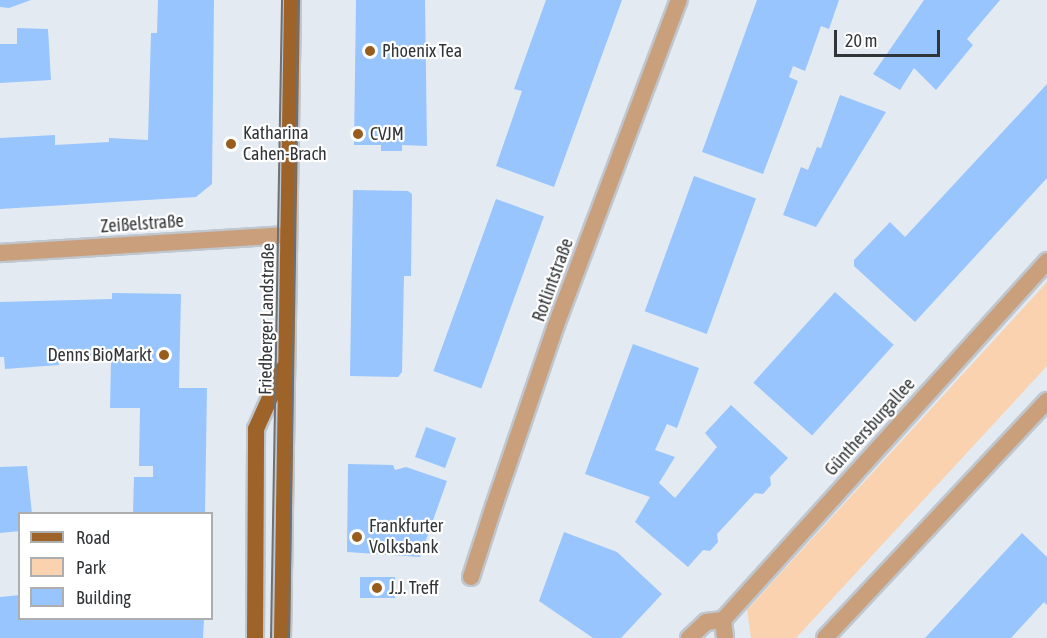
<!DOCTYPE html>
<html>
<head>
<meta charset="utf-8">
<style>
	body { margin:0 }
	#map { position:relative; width:1047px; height:638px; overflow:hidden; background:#e4eaf2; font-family:"Asap Condensed",sans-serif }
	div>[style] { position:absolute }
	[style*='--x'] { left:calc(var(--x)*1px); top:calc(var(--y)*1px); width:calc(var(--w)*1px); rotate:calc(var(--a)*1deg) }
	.green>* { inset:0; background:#fad2b0 }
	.building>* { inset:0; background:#98c5fe; transform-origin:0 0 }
	.roads { filter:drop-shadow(2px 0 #c0c6cd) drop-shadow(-2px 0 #c0c6cd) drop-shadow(0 2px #c0c6cd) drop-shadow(0 -2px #c0c6cd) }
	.pedestrian>* { height:16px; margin:-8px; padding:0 8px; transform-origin:8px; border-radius:8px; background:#c99f7c }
	.minor>* { height:16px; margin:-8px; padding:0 8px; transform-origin:8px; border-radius:8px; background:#c99f7c }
	.primary>* { height:16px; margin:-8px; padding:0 8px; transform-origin:8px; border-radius:8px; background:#9d6329 }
	.tram>* { height:1.5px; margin:-0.75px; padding:0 0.75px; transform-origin:0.75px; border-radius:0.75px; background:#6d7175 }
	.dots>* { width:16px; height:16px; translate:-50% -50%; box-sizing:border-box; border:3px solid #fff; border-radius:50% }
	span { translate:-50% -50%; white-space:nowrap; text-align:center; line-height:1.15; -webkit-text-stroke:4.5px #fff; paint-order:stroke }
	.poi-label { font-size:18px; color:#323537 }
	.left { translate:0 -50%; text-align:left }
	.right { translate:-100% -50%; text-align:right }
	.street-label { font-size:18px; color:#323537 }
	.legend { position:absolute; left:18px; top:512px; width:195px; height:108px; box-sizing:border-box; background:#fff; border:2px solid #adaeaf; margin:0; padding:8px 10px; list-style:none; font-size:18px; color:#323537 }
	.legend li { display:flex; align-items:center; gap:12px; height:30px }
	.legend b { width:30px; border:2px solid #adaeaf }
	.scale { position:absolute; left:834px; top:30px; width:106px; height:27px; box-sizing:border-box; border:3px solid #323537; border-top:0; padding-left:8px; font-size:18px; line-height:21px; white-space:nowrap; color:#323537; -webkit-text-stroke:4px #fff; paint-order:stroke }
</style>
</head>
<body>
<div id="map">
	<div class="green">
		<div style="clip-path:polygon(1047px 282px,1047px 366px,796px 638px,751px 638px,747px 610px)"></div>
	</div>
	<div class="building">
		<div style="clip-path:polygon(0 0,31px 0,9px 8px,0 7px)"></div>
		<div style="clip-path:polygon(158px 0,214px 0,212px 184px,196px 197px,0 209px,0 138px,55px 135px,55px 145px,109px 142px,109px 138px,148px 140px,151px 33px,157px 33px)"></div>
		<div style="clip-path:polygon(356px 0,425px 0,427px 146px,402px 145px,402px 151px,381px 151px,381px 145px,354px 145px)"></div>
		<div style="clip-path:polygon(546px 0,622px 0,554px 187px,496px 166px,522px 91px,514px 89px)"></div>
		<div style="clip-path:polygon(757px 0,839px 0,829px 29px,821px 26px,805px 71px,793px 66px,789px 77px,798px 81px,763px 174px,702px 152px)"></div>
		<div style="clip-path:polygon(924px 0,1000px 0,967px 39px,973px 45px,936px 90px,914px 68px,900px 90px,873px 74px)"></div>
		<div style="clip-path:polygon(17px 28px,48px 29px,51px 80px,0 83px,0 44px,17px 44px)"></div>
		<div style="clip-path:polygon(1047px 84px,1047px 178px,915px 322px,854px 266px,854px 260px,890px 222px,905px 237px)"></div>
		<div style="clip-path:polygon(840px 95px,886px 112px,816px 227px,783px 215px,801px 167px,808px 170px,817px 147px,821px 148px)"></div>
		<div style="left:694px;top:176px;width:66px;height:144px;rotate:20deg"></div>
		<div style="clip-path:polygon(353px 190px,408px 191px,412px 194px,411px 276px,404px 276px,402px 372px,398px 377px,350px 376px)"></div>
		<div style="left:496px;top:199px;width:51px;height:183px;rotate:20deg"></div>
		<div style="left:835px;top:292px;width:79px;height:122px;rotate:42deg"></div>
		<div style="clip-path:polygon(112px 293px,181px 294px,179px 388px,207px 388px,205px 514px,133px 514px,134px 477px,153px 477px,153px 466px,139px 466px,140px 408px,110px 408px,111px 361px,58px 360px,59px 365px,5px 369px,4px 357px,0 357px,0 302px,112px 299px)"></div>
		<div style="clip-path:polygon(633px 344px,699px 368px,677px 428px,667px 424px,655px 450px,675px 457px,659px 483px,675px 498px,717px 447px,705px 433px,731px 405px,788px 458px,770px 477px,771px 485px,763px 494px,755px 493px,717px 534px,718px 542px,710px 551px,703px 550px,688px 567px,635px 522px,650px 497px,585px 474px)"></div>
		<div style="left:426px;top:427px;width:32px;height:32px;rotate:20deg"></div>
		<div style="clip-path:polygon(348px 464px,393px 465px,395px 470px,406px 467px,447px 481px,420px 557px,347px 552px)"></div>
		<div style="clip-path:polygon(27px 466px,32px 514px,20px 514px,20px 531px,0 533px,0 467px)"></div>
		<div style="clip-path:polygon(564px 532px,617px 552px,662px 594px,621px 638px,593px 638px,539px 601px)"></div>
		<div style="clip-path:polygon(1022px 533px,1047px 557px,1047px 605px,1044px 602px,1011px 638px,925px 638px)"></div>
		<div style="left:360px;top:577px;width:35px;height:21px"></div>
		<div style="clip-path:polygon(20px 595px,20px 618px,204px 618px,203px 638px,0 638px,0 597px)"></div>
	</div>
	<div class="roads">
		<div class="pedestrian">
			<div style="--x:471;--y:577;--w:75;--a:-72.1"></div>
			<div style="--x:689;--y:638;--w:23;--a:-43"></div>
			<div style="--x:706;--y:622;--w:17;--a:-7"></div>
		</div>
		<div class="minor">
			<div style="--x:0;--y:253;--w:288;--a:-3.6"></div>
			<div style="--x:494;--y:506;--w:191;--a:-71.1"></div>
			<div style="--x:556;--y:325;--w:347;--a:-69.3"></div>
			<div style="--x:725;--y:638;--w:18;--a:-96"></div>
			<div style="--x:723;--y:620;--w:484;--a:-47.9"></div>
			<div style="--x:825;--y:638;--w:325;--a:-46.9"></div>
		</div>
		<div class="primary">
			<div style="--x:255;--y:638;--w:209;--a:-89.7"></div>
			<div style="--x:256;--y:429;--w:66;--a:-65.8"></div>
			<div style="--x:282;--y:638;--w:638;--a:-89.1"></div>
		</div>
	</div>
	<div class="tram">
		<div style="--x:271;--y:638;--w:638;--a:-89.01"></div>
		<div style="--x:289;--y:638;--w:638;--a:-89.19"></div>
	</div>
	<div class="dots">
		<div style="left:370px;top:51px;background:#985c1d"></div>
		<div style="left:358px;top:134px;background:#985c1d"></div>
		<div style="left:231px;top:144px;background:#985c1d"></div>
		<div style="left:164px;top:355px;background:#985c1d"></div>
		<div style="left:357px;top:537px;background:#985c1d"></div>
		<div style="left:377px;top:588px;background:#985c1d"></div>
	</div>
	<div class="poi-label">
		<span class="left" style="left:382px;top:51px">Phoenix Tea</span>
		<span class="left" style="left:243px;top:144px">Katharina<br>Cahen-Brach</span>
		<span class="left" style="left:370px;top:134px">CVJM</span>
		<span class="right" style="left:152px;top:355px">Denns BioMarkt</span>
		<span class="left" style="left:369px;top:537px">Frankfurter<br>Volksbank</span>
		<span class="left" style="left:389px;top:588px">J.J. Treff</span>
	</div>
	<div class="street-label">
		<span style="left:142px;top:224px;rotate:-4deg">Zeißelstraße</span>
		<span style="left:553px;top:280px;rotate:-70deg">Rotlintstraße</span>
		<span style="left:267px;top:319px;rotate:-89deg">Friedberger Landstraße</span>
		<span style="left:870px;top:427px;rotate:-48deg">Günthersburgallee</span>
	</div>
	<ul class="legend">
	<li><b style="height:8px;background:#9d6329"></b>Road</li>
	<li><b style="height:16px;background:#fad2b0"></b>Park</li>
	<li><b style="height:16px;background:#98c5fe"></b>Building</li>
	</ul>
	<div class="scale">20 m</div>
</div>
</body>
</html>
